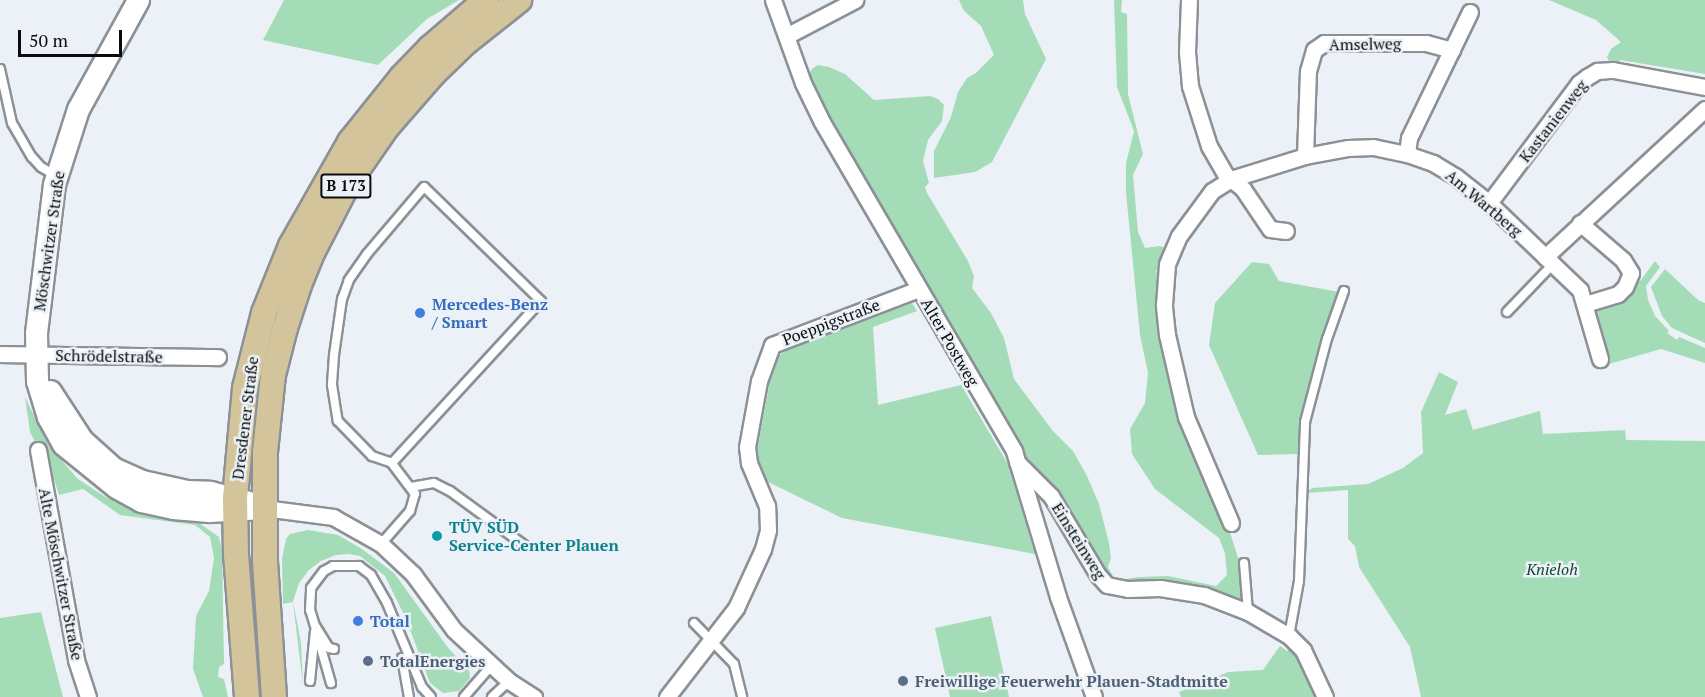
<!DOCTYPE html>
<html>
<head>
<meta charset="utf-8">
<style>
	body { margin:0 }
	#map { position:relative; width:1705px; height:697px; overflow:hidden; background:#ebf1f6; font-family:"PT Serif",serif }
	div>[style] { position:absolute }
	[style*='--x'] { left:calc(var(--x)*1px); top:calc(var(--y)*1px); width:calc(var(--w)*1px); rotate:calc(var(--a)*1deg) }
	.green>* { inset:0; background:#a4dcb8 }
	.roads { filter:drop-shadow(2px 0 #8c9196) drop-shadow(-2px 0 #8c9196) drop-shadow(0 2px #8c9196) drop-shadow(0 -2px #8c9196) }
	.lane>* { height:8px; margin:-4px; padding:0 4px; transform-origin:4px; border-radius:4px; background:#fff }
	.street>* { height:15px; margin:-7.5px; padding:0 7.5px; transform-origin:7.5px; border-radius:7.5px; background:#fff }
	.secondary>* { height:21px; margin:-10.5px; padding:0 10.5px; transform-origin:10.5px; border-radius:10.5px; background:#fff }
	.primary>* { height:24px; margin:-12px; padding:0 12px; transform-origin:12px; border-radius:12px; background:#d4c49b }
	.dots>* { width:16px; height:16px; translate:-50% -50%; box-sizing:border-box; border:3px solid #ebf1f6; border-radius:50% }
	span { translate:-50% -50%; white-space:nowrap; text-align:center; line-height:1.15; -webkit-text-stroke:5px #ebf1f6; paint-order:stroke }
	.shield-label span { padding:2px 4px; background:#ebf1f6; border:2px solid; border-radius:4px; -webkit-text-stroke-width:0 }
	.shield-label { font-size:15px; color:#0a0c0d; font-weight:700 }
	.street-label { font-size:16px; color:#0a0c0d }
	.shop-label { font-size:16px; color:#366cbe; font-weight:700 }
	.left { translate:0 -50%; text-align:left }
	.culture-label { font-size:16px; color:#0d838f; font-weight:700 }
	.park-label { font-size:16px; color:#11482c; font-style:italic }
	.service-label { font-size:16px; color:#4e5e75; font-weight:700 }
	.scale { position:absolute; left:18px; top:30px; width:104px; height:27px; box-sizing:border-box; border:3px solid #0a0c0d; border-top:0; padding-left:8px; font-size:18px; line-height:21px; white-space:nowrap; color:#0a0c0d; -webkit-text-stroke:4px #ebf1f6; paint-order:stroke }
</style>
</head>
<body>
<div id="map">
	<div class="green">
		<div style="clip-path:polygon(284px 0,459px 0,427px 19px,378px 65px,263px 40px)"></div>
		<div style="clip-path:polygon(959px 0,1023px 0,1025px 14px,1046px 59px,992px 162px,975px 172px,934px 178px,934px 151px,951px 117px,958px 92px,967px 78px,976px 73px,994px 55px,981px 26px,964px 11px)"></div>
		<div style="clip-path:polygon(1114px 0,1122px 0,1121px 12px,1127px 14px,1128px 94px,1143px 154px,1133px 175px,1138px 232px,1145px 248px,1160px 246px,1167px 249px,1166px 253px,1162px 252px,1156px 272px,1162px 274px,1161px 314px,1240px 564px,1245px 605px,1112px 581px,1103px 575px,1020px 457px,806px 80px,812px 69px,818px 65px,829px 67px,845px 74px,874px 100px,930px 96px,938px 99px,944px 105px,942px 121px,928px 140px,923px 161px,929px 183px,925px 187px,927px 193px,968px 261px,974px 276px,972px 288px,991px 313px,1004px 338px,1014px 379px,1053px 431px,1073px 451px,1087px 476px,1099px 504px,1109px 543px,1111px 558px,1108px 567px,1113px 577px,1120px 580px,1139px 577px,1168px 576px,1216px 586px,1227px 575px,1225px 553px,1219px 538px,1155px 489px,1132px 454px,1130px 429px,1145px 403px,1148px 373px,1140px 335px,1126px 192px,1126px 163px,1134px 131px,1117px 87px)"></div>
		<div style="clip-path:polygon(1549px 0,1705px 0,1705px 74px,1620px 60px,1619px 64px,1610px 63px,1607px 57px,1611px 49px,1621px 42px,1596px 20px)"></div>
		<div style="clip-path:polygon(1655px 261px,1660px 267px,1646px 286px,1648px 300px,1655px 316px,1669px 331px,1667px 333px,1677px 340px,1679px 337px,1705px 348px,1705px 363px,1661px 349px,1609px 364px,1593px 310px,1614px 302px,1641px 280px)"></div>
		<div style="clip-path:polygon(1252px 262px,1269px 264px,1279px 281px,1339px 292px,1302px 421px,1298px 454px,1258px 455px,1209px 345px,1215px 303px)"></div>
		<div style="clip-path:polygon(1665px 269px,1698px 300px,1705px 303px,1705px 343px,1672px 328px,1662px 316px,1651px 287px)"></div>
		<div style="clip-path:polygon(912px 303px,917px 311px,873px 327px,878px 405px,961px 385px,1008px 464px,1035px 554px,842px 518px,768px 482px,759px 468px,757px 451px,773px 365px,779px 356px,786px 350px)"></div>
		<div style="clip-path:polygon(1439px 372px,1458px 382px,1445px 415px,1466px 409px,1473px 430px,1540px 411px,1543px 434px,1625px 430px,1626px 440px,1705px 441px,1705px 697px,1421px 697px,1410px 647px,1359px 567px,1355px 546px,1348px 539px,1348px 490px,1306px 493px,1312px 488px,1368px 484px,1403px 468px,1423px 453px,1421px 412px)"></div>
		<div style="clip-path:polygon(25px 397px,49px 446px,78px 479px,107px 498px,169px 518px,199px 523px,219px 537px,222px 551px,224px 664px,219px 667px,218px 677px,224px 679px,228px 697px,203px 697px,193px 669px,196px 616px,209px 591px,214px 558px,210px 537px,195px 525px,120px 515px,83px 489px,59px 495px,54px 479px,30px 432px)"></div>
		<div style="clip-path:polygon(308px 530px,338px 535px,362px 549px,394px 573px,449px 649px,469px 670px,470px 678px,459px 691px,443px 693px,430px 683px,406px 619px,385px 576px,360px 556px,348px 554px,336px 555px,321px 561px,309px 570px,299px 583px,293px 601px,301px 643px,303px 686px,293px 602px,283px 604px,282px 559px,286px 539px,290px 534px)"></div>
		<div style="clip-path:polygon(41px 612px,63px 697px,0 697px,0 618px)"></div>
		<div style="clip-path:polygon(991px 616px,1009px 697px,950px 697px,935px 628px)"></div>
		<div style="clip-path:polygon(1280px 646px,1287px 651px,1290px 649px,1302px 663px,1318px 697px,1181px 697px,1179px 692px,1228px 672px,1263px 670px)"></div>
	</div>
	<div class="roads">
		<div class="lane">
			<div style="--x:0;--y:69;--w:55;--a:77.5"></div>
			<div style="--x:12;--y:123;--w:39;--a:60"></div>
			<div style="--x:32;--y:157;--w:13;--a:48"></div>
			<div style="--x:41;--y:167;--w:16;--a:30"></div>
			<div style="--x:1507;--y:312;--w:66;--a:-46.2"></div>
			<div style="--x:411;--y:487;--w:23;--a:-10"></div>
			<div style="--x:434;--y:483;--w:18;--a:27"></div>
			<div style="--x:450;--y:491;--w:92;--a:36.1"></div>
			<div style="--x:381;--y:544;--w:44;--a:-48.7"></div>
			<div style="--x:410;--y:511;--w:18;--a:-74"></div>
			<div style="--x:415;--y:494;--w:39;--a:-127"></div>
			<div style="--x:392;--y:463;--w:220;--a:-47.4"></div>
			<div style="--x:541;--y:301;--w:163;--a:-135.7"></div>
			<div style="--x:424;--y:187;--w:88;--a:130.4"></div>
			<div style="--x:367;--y:254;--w:32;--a:125"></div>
			<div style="--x:349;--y:280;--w:20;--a:110"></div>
			<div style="--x:342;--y:299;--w:57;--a:98.1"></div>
			<div style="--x:334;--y:355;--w:30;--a:94"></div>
			<div style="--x:332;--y:385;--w:36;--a:81"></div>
			<div style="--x:338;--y:421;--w:49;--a:45.8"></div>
			<div style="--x:372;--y:456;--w:21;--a:19"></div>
			<div style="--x:1244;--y:563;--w:49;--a:85.3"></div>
			<div style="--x:694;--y:623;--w:57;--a:45.7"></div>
			<div style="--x:734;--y:664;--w:34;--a:76"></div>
			<div style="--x:317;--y:634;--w:51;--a:74.1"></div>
			<div style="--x:1289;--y:636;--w:56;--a:-79.7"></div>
			<div style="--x:1299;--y:581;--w:159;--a:-87.8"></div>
			<div style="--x:1305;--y:422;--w:86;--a:-75.2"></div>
			<div style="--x:1327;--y:339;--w:51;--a:-70.5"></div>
			<div style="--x:334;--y:649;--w:5;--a:-169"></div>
			<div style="--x:329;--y:648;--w:26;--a:-122"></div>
			<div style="--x:315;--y:626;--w:17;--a:-107"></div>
			<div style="--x:310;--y:610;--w:22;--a:-87"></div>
			<div style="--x:311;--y:588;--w:21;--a:-53"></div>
			<div style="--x:324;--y:571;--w:10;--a:-29"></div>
			<div style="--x:333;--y:566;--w:26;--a:0"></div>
			<div style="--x:359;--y:566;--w:15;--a:37"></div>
			<div style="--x:371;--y:575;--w:32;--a:60"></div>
			<div style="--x:387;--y:603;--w:91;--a:67.4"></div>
			<div style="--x:422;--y:687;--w:13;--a:48"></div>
			<div style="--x:402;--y:658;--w:40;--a:80"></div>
			<div style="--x:310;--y:681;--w:50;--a:-84.3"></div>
			<div style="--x:464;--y:697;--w:41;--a:-48.9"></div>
			<div style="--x:492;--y:697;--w:23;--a:-43"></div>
		</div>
		<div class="street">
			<div style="--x:773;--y:0;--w:88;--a:70.1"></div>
			<div style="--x:803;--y:83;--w:43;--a:64"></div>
			<div style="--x:822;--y:122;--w:381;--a:59.7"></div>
			<div style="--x:1014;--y:451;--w:152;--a:73.2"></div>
			<div style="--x:1058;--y:597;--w:106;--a:70.2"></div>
			<div style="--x:1189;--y:0;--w:52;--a:92.2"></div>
			<div style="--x:1187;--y:52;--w:34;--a:85"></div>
			<div style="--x:1190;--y:86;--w:63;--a:72.4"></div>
			<div style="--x:1209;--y:146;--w:34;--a:60"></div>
			<div style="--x:1226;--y:175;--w:22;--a:39"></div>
			<div style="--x:1243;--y:189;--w:48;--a:56"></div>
			<div style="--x:1270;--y:229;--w:16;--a:7"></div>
			<div style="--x:788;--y:35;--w:76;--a:-27.6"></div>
			<div style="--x:1407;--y:154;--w:16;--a:-83"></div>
			<div style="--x:1409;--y:138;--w:140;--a:-64.2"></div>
			<div style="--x:1305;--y:156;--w:85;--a:-88"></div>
			<div style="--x:1308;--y:71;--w:22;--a:-74"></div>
			<div style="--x:1314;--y:50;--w:12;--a:-35"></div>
			<div style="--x:1324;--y:43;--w:102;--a:0"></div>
			<div style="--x:1426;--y:43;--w:27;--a:15"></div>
			<div style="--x:1489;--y:203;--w:150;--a:-53.1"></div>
			<div style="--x:1579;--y:83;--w:10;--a:-37"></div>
			<div style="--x:1587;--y:77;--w:12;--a:-31"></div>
			<div style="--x:1597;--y:71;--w:16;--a:-4"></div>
			<div style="--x:1613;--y:70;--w:94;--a:10.5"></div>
			<div style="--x:1580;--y:223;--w:57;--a:40.7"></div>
			<div style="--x:1623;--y:260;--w:15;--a:58"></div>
			<div style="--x:1631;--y:273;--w:15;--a:113"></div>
			<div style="--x:1625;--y:287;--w:10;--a:135"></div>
			<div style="--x:1618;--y:294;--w:34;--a:163"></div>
			<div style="--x:1545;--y:257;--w:218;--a:-42.8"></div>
			<div style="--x:0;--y:354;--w:218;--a:0.8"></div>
			<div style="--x:38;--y:450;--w:213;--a:79.7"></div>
			<div style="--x:76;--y:660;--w:39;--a:72"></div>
			<div style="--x:1017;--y:462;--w:48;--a:45"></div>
			<div style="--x:1051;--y:496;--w:92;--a:59.3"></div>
			<div style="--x:1098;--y:575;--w:13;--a:48"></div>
			<div style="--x:1107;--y:585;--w:21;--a:11"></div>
			<div style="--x:1128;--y:589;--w:32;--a:-2"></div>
			<div style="--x:1160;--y:588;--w:45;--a:9"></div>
			<div style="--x:1204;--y:595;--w:47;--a:21.1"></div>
			<div style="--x:1248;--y:612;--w:48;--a:30.3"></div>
			<div style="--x:1289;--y:636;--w:20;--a:45"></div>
			<div style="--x:1303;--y:650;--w:52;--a:64.9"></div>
			<div style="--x:264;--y:508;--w:70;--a:7.4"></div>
			<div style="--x:333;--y:517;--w:55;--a:29.4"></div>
			<div style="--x:381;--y:544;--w:44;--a:43.2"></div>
			<div style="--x:413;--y:574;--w:69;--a:53.8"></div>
			<div style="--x:454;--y:630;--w:75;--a:42.8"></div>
			<div style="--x:509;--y:681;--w:30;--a:33"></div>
			<div style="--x:1231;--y:523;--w:115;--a:-113"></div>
			<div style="--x:1186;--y:417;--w:84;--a:-103"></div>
			<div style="--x:1167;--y:335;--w:30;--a:-96"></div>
			<div style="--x:1164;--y:305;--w:41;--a:-85.8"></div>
			<div style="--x:1167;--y:264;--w:30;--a:-67"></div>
			<div style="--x:1179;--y:236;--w:56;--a:-53.7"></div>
			<div style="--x:1212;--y:191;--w:22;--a:-32"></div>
			<div style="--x:1231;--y:179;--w:77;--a:-17.3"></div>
			<div style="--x:1305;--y:156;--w:44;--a:-10.5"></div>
			<div style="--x:1348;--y:148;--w:25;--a:-2"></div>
			<div style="--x:1373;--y:147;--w:35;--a:12"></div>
			<div style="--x:1407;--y:154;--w:28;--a:19"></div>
			<div style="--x:1433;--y:163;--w:27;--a:31"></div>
			<div style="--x:1456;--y:177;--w:42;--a:38.2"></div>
			<div style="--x:1489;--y:203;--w:126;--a:43.7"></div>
			<div style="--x:1580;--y:290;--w:72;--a:73.8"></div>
			<div style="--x:667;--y:697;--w:113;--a:-52.2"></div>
			<div style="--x:736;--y:608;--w:65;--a:-65.4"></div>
			<div style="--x:763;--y:549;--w:20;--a:-75"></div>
			<div style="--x:768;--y:530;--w:24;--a:-92"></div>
			<div style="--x:767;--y:506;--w:47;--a:-112.7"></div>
			<div style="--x:749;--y:463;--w:16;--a:-97"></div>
			<div style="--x:747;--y:447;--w:67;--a:-79.7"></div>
			<div style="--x:759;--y:381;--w:38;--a:-70"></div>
			<div style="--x:772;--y:345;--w:157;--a:-20.9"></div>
		</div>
		<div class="secondary">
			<div style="--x:138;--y:0;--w:124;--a:118.8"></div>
			<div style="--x:78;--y:109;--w:79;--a:107.7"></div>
			<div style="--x:54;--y:184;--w:150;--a:96.9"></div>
			<div style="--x:36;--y:333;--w:48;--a:88.8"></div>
			<div style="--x:37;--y:381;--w:38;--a:73"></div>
			<div style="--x:48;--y:417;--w:31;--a:61"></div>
			<div style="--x:63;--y:444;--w:68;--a:39.1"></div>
			<div style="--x:116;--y:487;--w:29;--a:29"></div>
			<div style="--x:141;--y:501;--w:33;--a:12"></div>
			<div style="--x:173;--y:508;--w:36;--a:5"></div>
			<div style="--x:209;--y:511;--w:55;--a:-3.1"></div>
			<div style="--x:50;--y:391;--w:59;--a:56.9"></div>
			<div style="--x:82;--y:440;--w:42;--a:42.1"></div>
			<div style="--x:113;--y:468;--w:32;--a:24"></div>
			<div style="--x:142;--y:481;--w:46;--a:12.5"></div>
			<div style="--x:187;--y:491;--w:23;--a:2"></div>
			<div style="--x:210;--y:492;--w:40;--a:14.4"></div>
		</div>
		<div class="primary">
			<div style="--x:247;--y:697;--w:142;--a:-94.4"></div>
			<div style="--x:236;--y:555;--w:57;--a:-91"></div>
			<div style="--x:235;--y:498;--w:110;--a:-84.8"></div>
			<div style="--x:245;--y:388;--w:77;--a:-75.8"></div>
			<div style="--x:264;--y:313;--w:72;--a:-68.1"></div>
			<div style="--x:291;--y:246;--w:120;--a:-60.4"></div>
			<div style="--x:350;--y:142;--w:83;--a:-51.3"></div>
			<div style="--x:402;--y:77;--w:40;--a:-46"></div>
			<div style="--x:430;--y:48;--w:74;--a:-40.6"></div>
			<div style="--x:274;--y:697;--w:137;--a:-93.8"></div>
			<div style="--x:265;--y:560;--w:108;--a:-90"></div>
			<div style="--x:265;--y:452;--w:77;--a:-84.1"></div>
			<div style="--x:273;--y:375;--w:49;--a:-75.7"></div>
			<div style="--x:285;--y:328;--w:45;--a:-72"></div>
			<div style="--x:299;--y:285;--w:37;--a:-68"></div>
			<div style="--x:313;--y:251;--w:76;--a:-62.8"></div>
			<div style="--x:348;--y:183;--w:67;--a:-55.4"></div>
			<div style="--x:386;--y:128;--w:72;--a:-49"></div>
			<div style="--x:433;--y:74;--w:46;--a:-44.1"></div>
			<div style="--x:466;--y:42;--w:68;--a:-38.4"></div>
		</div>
	</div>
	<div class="dots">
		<div style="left:420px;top:313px;background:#3f7fe0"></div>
		<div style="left:437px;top:536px;background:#0f9aa8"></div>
		<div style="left:358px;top:621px;background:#3f7fe0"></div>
		<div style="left:368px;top:661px;background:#5c6f8a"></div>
		<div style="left:903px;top:681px;background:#5c6f8a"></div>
	</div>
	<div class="shield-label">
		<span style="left:346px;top:186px">B 173</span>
	</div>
	<div class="street-label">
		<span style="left:1365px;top:44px;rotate:-1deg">Amselweg</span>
		<span style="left:1553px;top:121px;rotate:-52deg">Kastanienweg</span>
		<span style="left:1484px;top:203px;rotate:40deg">Am Wartberg</span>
		<span style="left:49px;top:241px;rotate:-82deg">Möschwitzer Straße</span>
		<span style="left:831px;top:322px;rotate:-21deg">Poeppigstraße</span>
		<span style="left:950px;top:342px;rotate:60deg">Alter Postweg</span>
		<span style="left:109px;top:356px;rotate:1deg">Schrödelstraße</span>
		<span style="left:245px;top:418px;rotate:-83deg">Dresdener Straße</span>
		<span style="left:1079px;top:541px;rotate:58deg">Einsteinweg</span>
		<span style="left:61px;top:574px;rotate:79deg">Alte Möschwitzer Straße</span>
	</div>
	<div class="shop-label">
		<span class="left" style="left:432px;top:313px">Mercedes-Benz<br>/ Smart</span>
		<span class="left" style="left:370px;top:621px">Total</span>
	</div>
	<div class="culture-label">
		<span class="left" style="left:449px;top:536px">TÜV SÜD<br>Service-Center Plauen</span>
	</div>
	<div class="park-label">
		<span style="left:1552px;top:569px">Knieloh</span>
	</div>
	<div class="service-label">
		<span class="left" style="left:380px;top:661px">TotalEnergies</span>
		<span class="left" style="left:915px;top:681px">Freiwillige Feuerwehr Plauen-Stadtmitte</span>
	</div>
	<div class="scale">50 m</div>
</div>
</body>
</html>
